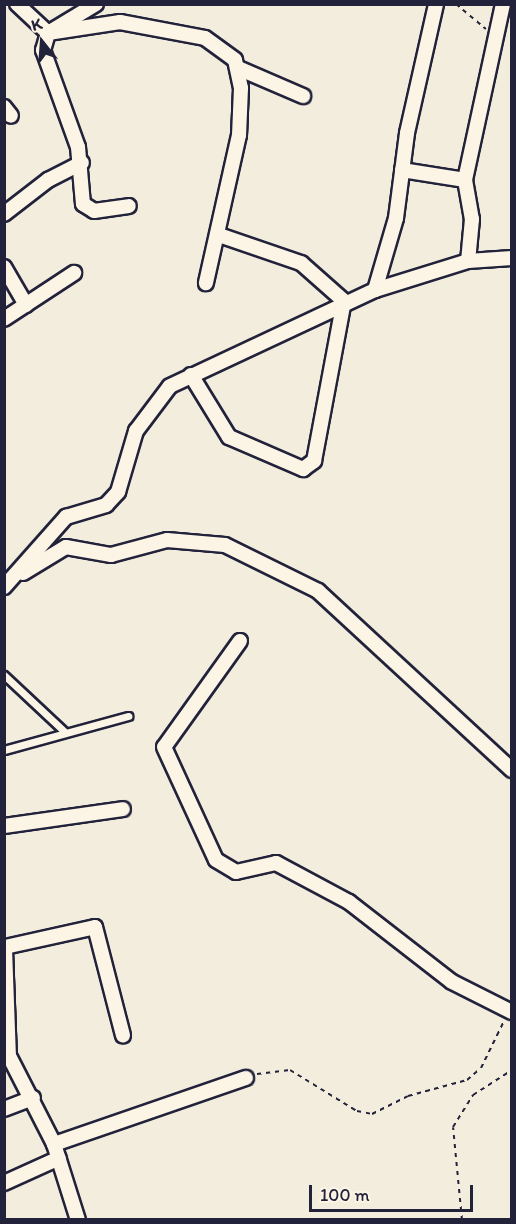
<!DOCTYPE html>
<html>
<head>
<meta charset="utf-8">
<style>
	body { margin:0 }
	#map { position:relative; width:516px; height:1224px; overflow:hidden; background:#f3edde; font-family:Itim,sans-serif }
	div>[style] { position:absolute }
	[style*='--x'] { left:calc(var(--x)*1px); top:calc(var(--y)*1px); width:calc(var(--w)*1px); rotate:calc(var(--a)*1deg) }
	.path>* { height:2px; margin-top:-1px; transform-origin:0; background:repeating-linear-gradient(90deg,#22223b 0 4.5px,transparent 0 9px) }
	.roads { filter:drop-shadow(2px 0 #22223b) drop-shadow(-2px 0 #22223b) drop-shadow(0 2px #22223b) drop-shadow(0 -2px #22223b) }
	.service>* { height:7px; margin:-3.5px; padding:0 3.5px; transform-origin:3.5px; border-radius:3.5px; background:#fcf5e5 }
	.minor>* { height:14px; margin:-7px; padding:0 7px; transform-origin:7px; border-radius:7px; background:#fcf5e5 }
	span { translate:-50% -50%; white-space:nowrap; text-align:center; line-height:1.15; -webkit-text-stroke:5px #fcf5e5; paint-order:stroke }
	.frame { position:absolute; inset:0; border:6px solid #22223b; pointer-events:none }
	.north { position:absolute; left:12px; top:12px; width:60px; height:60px; -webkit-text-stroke:4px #fcf5e5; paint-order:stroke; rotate:343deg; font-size:16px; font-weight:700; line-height:24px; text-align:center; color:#22223b }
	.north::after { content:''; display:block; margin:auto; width:21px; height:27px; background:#22223b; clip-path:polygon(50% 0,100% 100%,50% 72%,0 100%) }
	.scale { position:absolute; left:309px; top:1185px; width:164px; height:27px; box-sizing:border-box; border:3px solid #22223b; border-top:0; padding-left:8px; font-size:18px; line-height:21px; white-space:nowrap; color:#22223b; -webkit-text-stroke:4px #fcf5e5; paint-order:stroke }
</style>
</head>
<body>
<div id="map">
	<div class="path">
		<div style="--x:456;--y:4;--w:39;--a:40"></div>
		<div style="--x:257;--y:1074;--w:33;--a:-7"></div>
		<div style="--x:290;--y:1070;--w:79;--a:31.5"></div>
		<div style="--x:357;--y:1111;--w:15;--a:11"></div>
		<div style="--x:372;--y:1114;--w:40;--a:-26.6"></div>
		<div style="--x:408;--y:1096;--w:61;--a:-15.2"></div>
		<div style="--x:467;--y:1080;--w:18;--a:-41"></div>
		<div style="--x:481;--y:1068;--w:52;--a:-63.9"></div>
		<div style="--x:462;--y:1220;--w:93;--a:-95.5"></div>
		<div style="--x:453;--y:1127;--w:38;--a:-58"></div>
		<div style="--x:473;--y:1095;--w:46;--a:-32.7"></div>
	</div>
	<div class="roads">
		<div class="service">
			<div style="--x:4;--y:675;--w:83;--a:43.1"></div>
			<div style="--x:4;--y:750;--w:129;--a:-15.3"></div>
		</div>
		<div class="minor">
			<div style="--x:17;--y:4;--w:42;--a:43.1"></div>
			<div style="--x:48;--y:33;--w:73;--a:-8.7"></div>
			<div style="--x:120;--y:22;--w:86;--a:10.7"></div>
			<div style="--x:205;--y:38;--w:37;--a:36"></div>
			<div style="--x:235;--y:60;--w:29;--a:78"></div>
			<div style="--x:241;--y:88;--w:47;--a:92.4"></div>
			<div style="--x:239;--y:135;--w:152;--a:102.6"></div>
			<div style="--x:96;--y:4;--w:56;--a:148.9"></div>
			<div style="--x:48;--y:33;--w:18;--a:106"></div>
			<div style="--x:43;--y:50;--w:103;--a:70.2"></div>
			<div style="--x:78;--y:147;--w:57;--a:85"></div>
			<div style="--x:83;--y:204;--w:13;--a:32"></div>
			<div style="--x:94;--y:211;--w:35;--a:-8"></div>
			<div style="--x:503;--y:4;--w:180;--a:102.2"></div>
			<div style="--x:465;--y:180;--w:40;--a:80"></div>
			<div style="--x:472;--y:219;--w:42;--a:95.4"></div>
			<div style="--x:468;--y:261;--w:44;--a:-3.9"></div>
			<div style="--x:238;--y:68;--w:71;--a:23.3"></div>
			<div style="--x:4;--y:107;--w:11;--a:52"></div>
			<div style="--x:402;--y:170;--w:64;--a:9"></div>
			<div style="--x:4;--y:214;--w:56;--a:-37.7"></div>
			<div style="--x:48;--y:180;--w:38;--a:-27"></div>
			<div style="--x:4;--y:267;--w:44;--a:59.9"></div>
			<div style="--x:375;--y:290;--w:97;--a:-17.3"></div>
			<div style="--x:4;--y:319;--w:84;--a:-33.3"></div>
			<div style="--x:191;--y:375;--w:73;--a:58.5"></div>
			<div style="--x:229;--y:437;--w:81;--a:23.4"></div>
			<div style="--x:303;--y:469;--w:14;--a:-36"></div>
			<div style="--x:314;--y:461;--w:163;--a:-79.4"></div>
			<div style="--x:344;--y:301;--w:57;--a:-138.5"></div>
			<div style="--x:301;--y:263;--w:87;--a:-161.1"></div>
			<div style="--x:23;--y:573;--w:50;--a:-31.2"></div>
			<div style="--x:66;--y:547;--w:46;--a:10.1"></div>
			<div style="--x:111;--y:555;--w:58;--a:-15"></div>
			<div style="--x:167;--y:540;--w:58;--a:4.9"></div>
			<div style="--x:225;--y:545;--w:104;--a:26.3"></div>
			<div style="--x:318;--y:591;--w:264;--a:42.7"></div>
			<div style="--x:4;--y:587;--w:94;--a:-48.5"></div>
			<div style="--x:66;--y:517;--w:42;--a:-16.7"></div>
			<div style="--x:106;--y:505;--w:18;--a:-47"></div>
			<div style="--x:118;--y:492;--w:64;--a:-73.6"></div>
			<div style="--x:136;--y:431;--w:56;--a:-52.9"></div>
			<div style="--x:170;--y:386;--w:226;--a:-25.1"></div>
			<div style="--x:375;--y:290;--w:75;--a:-73.7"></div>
			<div style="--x:396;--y:218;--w:86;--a:-82.6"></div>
			<div style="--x:407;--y:133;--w:132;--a:-77.3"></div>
			<div style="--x:240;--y:641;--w:130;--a:125.6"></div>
			<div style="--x:164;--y:747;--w:124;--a:65.3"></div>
			<div style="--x:216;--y:860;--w:23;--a:31"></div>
			<div style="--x:236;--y:872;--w:41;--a:-12.7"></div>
			<div style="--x:276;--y:863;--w:83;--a:28.1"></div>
			<div style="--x:349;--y:902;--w:130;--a:37.8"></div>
			<div style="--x:452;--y:982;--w:67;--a:26.6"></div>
			<div style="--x:4;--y:826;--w:120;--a:-8.1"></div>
			<div style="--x:7;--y:1052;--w:103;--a:62.9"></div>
			<div style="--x:54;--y:1144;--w:80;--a:72.5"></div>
			<div style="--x:9;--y:1058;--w:111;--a:-92.1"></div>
			<div style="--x:5;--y:947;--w:92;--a:-12.5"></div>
			<div style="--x:95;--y:927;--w:112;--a:75.5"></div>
			<div style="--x:4;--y:1109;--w:31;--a:-21"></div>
			<div style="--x:54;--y:1144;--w:203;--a:-19"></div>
			<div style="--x:4;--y:1183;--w:60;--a:-24.4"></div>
		</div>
	</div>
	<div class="frame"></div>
	<div class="north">K</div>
	<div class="scale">100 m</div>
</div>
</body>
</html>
